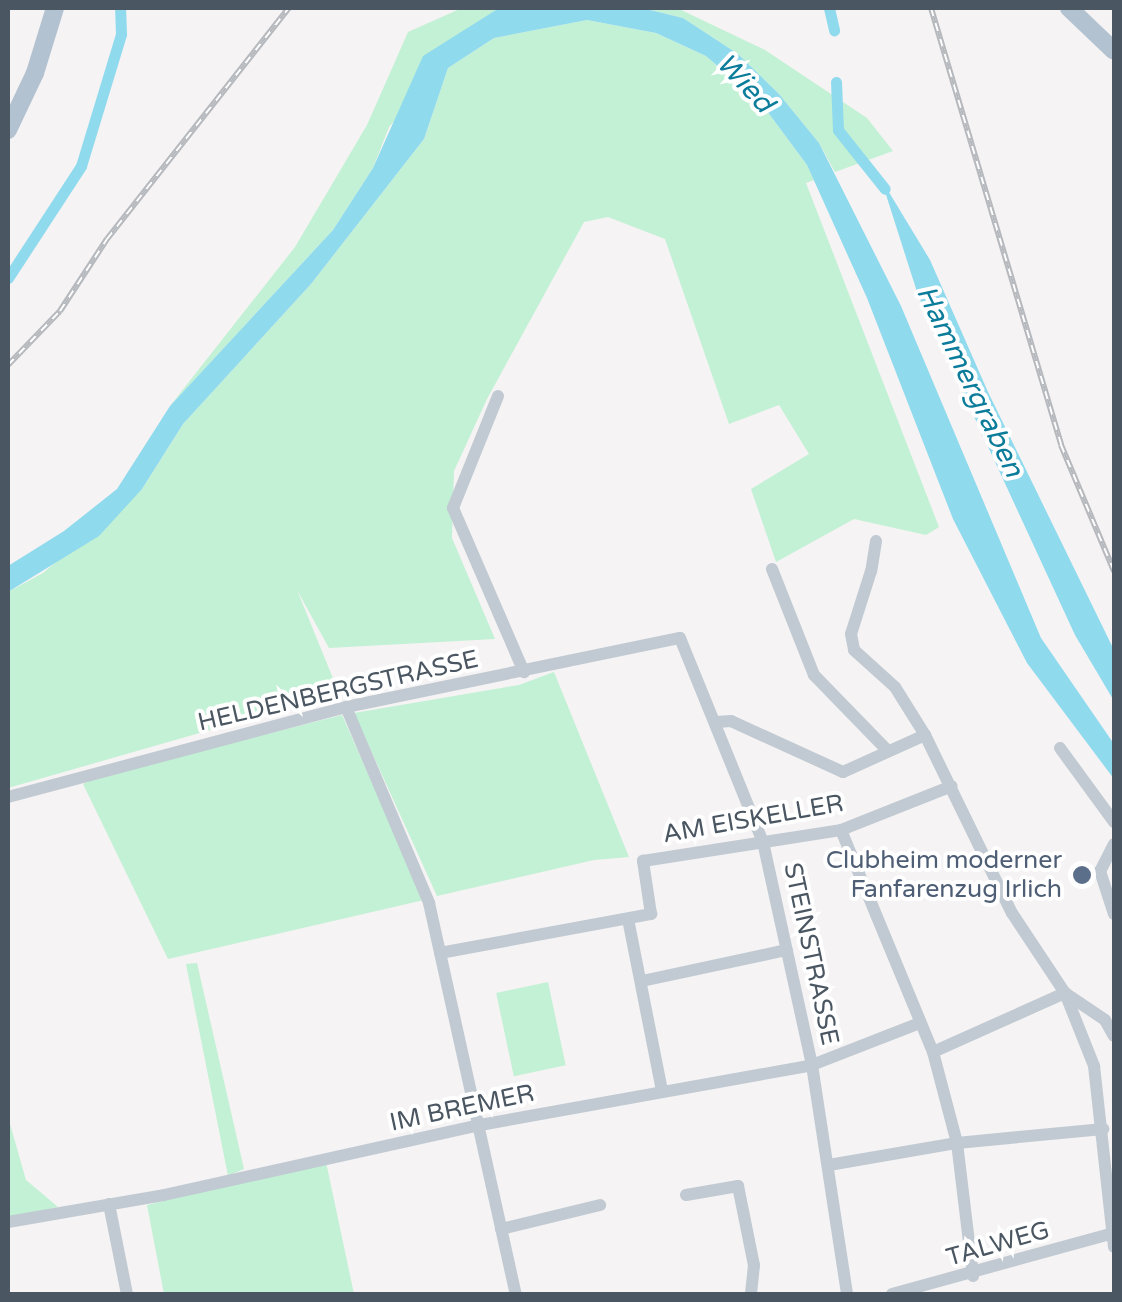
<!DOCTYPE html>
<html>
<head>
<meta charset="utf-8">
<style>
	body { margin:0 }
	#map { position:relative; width:1122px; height:1302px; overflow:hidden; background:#f5f3f3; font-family:"Varela Round",sans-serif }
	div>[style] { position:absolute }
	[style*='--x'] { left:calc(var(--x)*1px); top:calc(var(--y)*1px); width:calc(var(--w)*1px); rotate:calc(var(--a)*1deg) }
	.green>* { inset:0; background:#c3f1d5; transform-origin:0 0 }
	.water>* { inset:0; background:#90daee }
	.canal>* { height:11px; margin:-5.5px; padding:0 5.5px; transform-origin:5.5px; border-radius:5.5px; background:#90daee }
	.minor>* { height:12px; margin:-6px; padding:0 6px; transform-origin:6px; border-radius:6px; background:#c1cad2 }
	.major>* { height:18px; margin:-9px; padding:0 9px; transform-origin:9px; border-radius:9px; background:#b3c2d1 }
	.rail>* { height:6px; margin-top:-3px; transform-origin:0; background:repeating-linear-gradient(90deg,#fff 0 8px,#b5b8bd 0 16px); box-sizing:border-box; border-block:2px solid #b5b8bd }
	.dots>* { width:28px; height:28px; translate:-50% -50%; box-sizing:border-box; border:5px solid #fff; border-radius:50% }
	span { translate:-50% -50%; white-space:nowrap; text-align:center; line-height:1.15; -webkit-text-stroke:8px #fff; paint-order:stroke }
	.street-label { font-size:25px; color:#4a5661 }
	.service-label { font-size:25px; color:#4e5e75 }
	.right { translate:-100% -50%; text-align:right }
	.water-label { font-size:28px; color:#0c7c9b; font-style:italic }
	.frame { position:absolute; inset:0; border:10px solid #4a5661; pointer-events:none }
</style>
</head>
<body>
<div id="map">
	<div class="green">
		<div style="clip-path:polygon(462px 8px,510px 8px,496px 10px,389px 127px,373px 168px,333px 230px,170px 406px,295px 247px,367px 125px,408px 32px)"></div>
		<div style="clip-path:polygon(642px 8px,677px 8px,765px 50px,867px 118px,893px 151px,835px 172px,819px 143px,779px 94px,738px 54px,683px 18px)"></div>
		<div style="clip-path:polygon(587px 20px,656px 33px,706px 56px,761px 103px,807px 165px,814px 180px,806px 183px,939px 527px,926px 535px,854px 519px,776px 562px,751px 489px,809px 454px,779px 405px,729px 424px,665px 239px,608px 217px,584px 222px,487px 399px,454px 471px,452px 538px,495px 639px,329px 648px,297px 590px,339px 693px,8px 788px,8px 592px,43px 573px,142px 489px,183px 424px,311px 284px,424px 139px,448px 68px,494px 38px)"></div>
		<div style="clip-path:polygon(554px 672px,629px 857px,594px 860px,437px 896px,354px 713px,519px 685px)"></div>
		<div style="clip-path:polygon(342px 715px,424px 900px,168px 959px,83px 784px,97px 777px)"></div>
		<div style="clip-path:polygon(197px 963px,244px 1169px,228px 1176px,186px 964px)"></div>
		<div style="left:548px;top:982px;width:85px;height:53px;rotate:78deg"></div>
		<div style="clip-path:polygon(8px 1117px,26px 1180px,58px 1207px,8px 1219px)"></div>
		<div style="clip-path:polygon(326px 1162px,354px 1294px,164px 1294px,147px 1205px)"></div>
	</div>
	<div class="water">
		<div style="clip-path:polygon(510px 8px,642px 8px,683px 18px,738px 54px,779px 94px,819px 143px,901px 306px,1041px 638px,1114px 744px,1114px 779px,1027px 663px,953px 519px,867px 298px,807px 165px,761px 103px,706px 56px,656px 33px,587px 20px,494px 38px,448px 68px,424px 139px,311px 284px,183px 424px,142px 489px,99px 536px,8px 592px,8px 566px,64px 531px,117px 489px,170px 406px,333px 230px,373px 168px,423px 56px,496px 10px)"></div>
		<div style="clip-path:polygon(881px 179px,930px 260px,988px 392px,1114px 650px,1114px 701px,1075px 635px,918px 295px)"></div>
	</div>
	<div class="canal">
		<div style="--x:829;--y:8;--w:23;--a:77"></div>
		<div style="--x:836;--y:82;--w:48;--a:87.6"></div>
		<div style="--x:838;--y:130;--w:75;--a:51.5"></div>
		<div style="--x:8;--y:278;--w:134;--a:-56.9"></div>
		<div style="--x:81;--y:166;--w:138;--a:-73.1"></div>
		<div style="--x:121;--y:34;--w:26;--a:-92"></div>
	</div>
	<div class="minor">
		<div style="--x:498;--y:396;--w:121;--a:111.9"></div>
		<div style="--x:453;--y:508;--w:179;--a:66.6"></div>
		<div style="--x:876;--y:541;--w:30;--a:99"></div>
		<div style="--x:871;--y:571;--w:66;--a:107.6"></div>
		<div style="--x:851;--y:634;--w:16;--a:79"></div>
		<div style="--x:854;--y:650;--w:55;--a:42.1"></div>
		<div style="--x:895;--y:687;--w:57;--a:58"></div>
		<div style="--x:925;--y:735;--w:198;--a:64"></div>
		<div style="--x:1012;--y:913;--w:96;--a:56.5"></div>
		<div style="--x:1065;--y:993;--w:79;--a:68.3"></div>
		<div style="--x:1094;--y:1066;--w:182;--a:83.7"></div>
		<div style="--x:772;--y:569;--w:114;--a:68.4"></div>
		<div style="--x:814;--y:675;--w:106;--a:45.8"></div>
		<div style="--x:346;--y:707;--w:213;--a:67"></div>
		<div style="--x:429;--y:903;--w:401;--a:77.5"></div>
		<div style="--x:717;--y:722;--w:14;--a:-4"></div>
		<div style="--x:731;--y:721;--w:123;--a:24.5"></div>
		<div style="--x:843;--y:772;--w:90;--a:-24.3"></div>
		<div style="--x:1060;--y:748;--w:92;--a:53.9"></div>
		<div style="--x:8;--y:797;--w:350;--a:-14.9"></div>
		<div style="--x:346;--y:707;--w:341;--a:-11.7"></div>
		<div style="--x:680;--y:638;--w:220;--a:67.9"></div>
		<div style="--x:763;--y:842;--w:228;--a:77.6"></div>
		<div style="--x:812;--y:1065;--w:232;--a:81.3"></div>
		<div style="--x:841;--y:830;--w:240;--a:67.5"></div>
		<div style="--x:933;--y:1052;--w:94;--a:75.2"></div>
		<div style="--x:957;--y:1143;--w:134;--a:83.1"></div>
		<div style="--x:1114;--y:844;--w:30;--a:117"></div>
		<div style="--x:1100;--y:871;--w:45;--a:72"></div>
		<div style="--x:628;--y:919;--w:175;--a:78.8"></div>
		<div style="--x:440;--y:953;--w:215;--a:-10.5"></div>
		<div style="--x:651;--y:914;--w:54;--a:-98.6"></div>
		<div style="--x:643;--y:861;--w:200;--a:-8.9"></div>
		<div style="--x:841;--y:830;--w:119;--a:-21.6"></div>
		<div style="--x:642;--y:981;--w:148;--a:-12.1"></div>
		<div style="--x:933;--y:1052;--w:145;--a:-24.1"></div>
		<div style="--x:1065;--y:993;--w:48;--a:34"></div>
		<div style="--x:1105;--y:1020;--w:18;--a:61"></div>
		<div style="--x:829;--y:1165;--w:130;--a:-9.8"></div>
		<div style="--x:957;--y:1143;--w:147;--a:-5.5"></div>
		<div style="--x:686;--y:1195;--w:53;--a:-9.8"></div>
		<div style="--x:738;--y:1186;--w:81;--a:78.6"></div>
		<div style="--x:754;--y:1265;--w:29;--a:96"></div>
		<div style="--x:109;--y:1204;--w:92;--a:78.7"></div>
		<div style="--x:8;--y:1222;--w:158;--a:-9.8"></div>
		<div style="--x:164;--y:1195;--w:324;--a:-12.5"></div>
		<div style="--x:480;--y:1125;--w:337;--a:-10.2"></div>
		<div style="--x:812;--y:1065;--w:116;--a:-21.3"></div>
		<div style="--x:501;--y:1229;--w:102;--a:-13.6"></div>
		<div style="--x:892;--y:1294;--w:230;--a:-15.4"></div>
	</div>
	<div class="major">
		<div style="--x:1069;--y:8;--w:62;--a:43.7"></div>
		<div style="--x:8;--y:130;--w:63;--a:-64.7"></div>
		<div style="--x:35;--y:73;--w:68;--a:-72.9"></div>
	</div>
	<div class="rail">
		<div style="--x:931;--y:8;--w:456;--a:73.4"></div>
		<div style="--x:1061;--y:445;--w:137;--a:67.2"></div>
		<div style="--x:8;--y:365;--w:75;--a:-46.1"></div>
		<div style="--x:60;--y:311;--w:86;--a:-56.9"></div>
		<div style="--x:107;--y:239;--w:294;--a:-51.8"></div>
	</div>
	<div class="dots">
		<div style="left:1082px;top:875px;background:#5c6f8a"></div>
	</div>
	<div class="street-label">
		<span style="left:338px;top:691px;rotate:-13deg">HELDENBERGSTRASSE</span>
		<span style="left:753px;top:819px;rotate:-10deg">AM EISKELLER</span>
		<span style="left:811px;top:954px;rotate:78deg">STEINSTRASSE</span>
		<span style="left:462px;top:1108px;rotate:-12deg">IM BREMER</span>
		<span style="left:998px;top:1244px;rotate:-16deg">TALWEG</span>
	</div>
	<div class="service-label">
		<span class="right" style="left:1062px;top:875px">Clubheim moderner<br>Fanfarenzug Irlich</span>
	</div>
	<div class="water-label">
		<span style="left:745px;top:83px;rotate:47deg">Wied</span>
		<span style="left:970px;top:381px;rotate:64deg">Hammergraben</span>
	</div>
	<div class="frame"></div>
</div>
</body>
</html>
